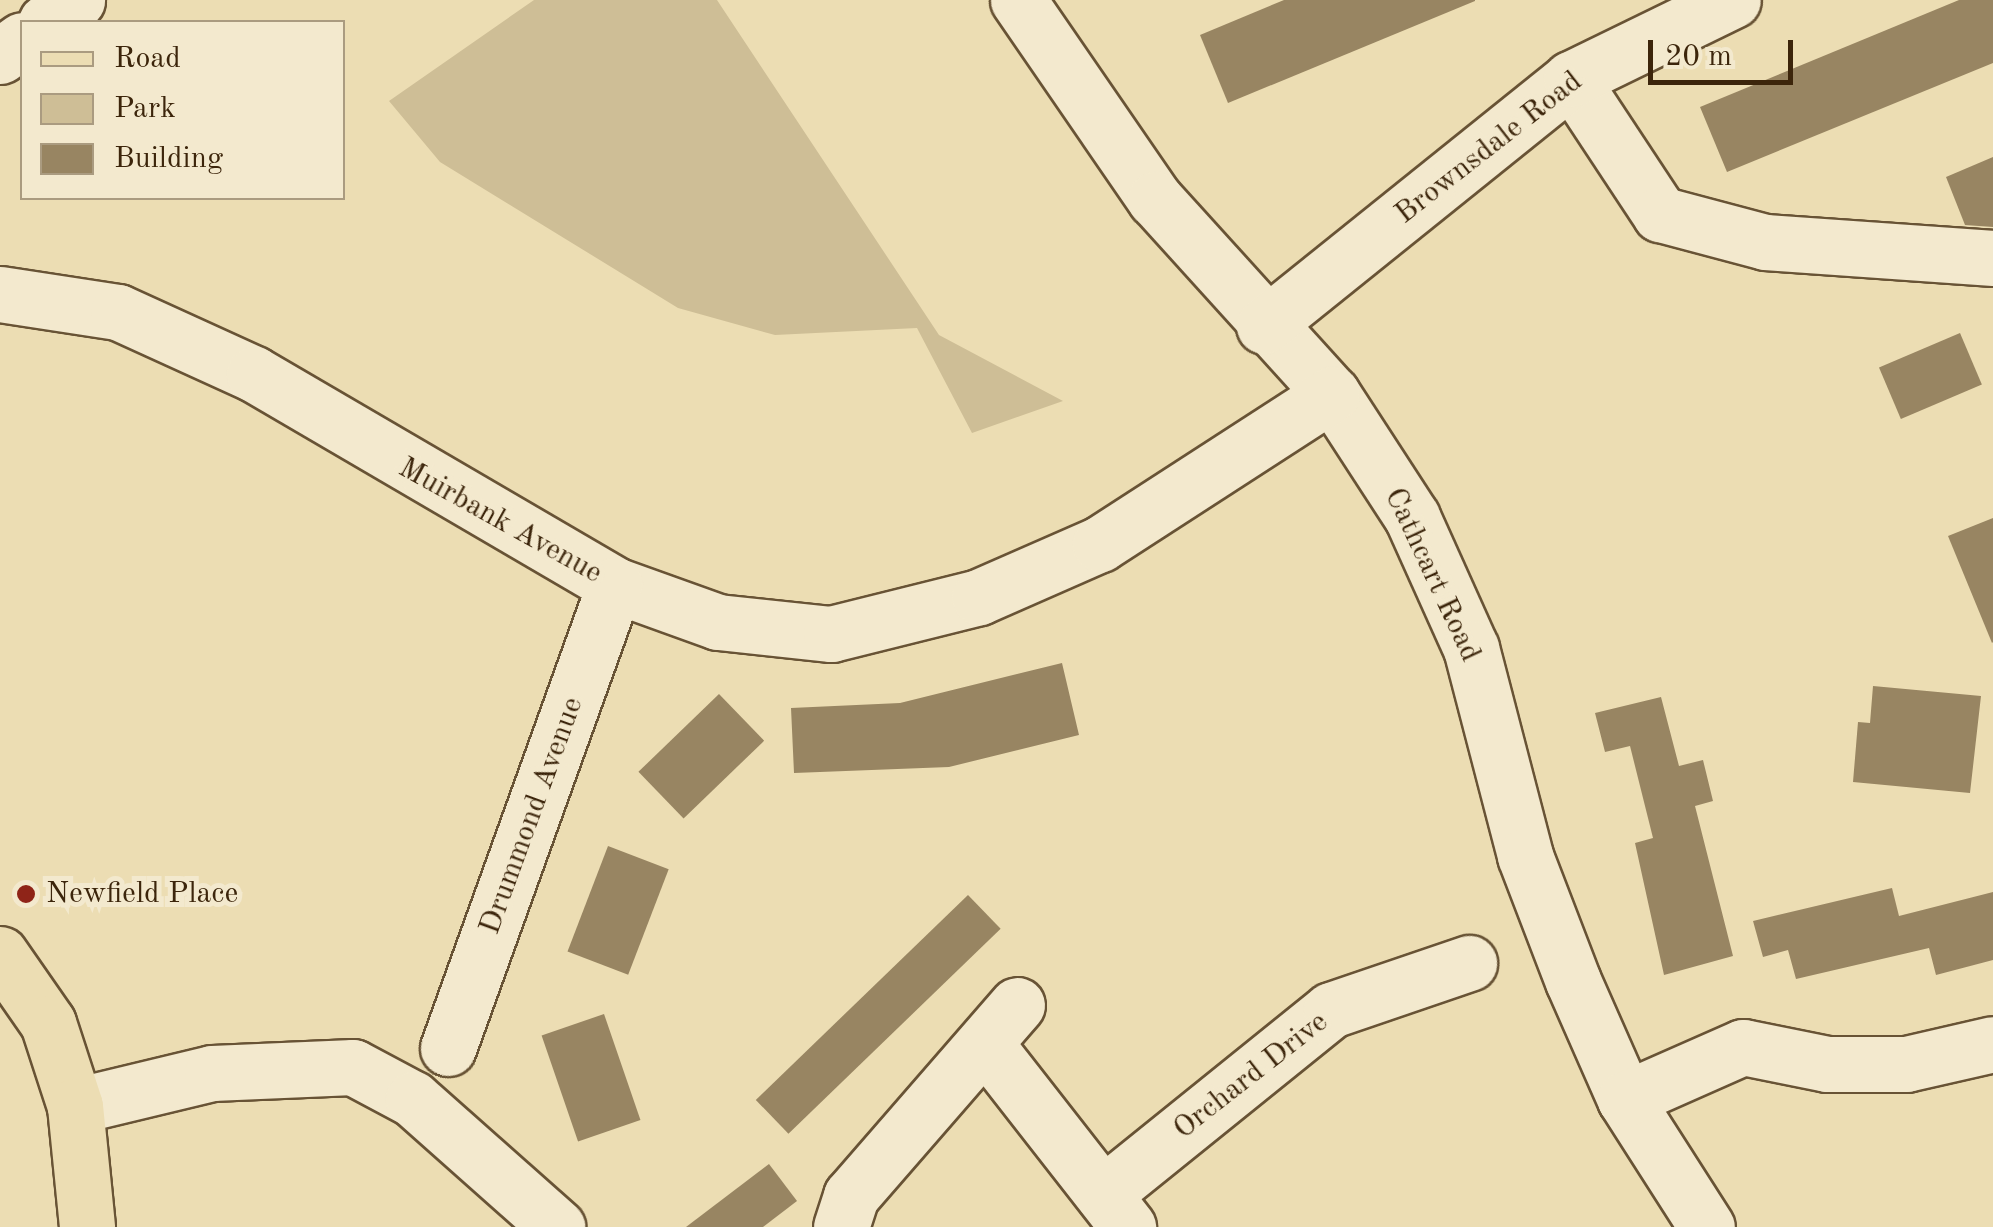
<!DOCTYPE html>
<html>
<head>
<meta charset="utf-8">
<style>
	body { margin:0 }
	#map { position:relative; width:1993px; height:1227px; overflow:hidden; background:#ecddb3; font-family:"Old Standard TT",serif }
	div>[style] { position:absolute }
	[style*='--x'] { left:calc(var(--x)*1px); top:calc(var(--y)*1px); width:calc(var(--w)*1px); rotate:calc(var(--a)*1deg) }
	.green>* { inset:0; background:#cebe96 }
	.building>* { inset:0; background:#988562; transform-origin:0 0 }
	.roads { filter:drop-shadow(2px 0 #685335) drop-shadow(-2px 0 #685335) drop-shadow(0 2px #685335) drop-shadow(0 -2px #685335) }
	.minor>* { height:55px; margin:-27.5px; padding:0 27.5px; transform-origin:27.5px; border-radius:27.5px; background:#f3e9ce }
	.major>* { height:55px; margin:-27.5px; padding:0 27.5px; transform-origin:27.5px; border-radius:27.5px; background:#ecddb3 }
	.dots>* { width:28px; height:28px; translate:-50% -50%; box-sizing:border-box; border:5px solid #f3e9ce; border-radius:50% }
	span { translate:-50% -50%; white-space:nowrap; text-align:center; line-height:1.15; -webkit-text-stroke:10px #f3e9ce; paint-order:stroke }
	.street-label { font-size:30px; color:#3c250b }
	.poi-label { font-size:30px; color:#3c250b }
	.left { translate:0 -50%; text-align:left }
	.legend { position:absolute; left:20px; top:20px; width:325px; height:180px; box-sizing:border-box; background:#f3e9ce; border:2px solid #aa9b80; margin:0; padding:12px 18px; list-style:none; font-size:30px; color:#3c250b }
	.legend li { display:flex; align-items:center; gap:20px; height:50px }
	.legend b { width:50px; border:2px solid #aa9b80 }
	.scale { position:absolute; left:1648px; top:40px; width:145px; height:45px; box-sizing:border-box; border:5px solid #3c250b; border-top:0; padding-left:12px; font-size:30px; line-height:35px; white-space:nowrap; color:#3c250b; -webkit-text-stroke:8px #f3e9ce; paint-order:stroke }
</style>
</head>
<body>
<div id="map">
	<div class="green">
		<div style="clip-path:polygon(534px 0,717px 0,939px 335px,1063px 401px,972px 433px,917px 328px,775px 335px,678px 308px,440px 162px,389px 101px)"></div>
	</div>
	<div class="building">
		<div style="clip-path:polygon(1284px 0,1475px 0,1475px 1px,1228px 103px,1200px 35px)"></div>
		<div style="clip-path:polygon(1959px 0,1993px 0,1993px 63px,1727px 172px,1700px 107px)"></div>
		<div style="clip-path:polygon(1993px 157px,1993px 227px,1965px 225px,1946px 177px)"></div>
		<div style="left:1960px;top:333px;width:56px;height:88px;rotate:67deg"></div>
		<div style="clip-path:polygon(1993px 518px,1993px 642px,1992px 643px,1948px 536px)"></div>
		<div style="clip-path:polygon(1062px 663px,1079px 735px,949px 767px,794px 773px,791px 708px,900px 703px)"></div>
		<div style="clip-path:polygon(1873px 686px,1981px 696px,1970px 793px,1853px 782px,1858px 722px,1870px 723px)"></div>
		<div style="left:719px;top:694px;width:65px;height:112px;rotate:46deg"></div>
		<div style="clip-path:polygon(1661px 697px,1679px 766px,1703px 760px,1713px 801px,1695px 806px,1733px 956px,1664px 975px,1635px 843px,1653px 838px,1630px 746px,1605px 752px,1595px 713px)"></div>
		<div style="left:608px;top:846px;width:65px;height:113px;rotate:21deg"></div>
		<div style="clip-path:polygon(1892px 888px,1899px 916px,1993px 892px,1993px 960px,1936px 975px,1929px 948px,1796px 979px,1788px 950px,1763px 957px,1753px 921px)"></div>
		<div style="left:968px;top:895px;width:47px;height:295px;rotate:46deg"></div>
		<div style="left:604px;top:1014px;width:112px;height:66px;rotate:71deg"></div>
		<div style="clip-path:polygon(769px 1164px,797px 1201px,763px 1227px,686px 1227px)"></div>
	</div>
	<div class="roads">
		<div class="minor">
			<div style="--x:1018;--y:0;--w:242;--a:55.5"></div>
			<div style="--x:1155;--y:199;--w:263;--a:47.8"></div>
			<div style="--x:1332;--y:394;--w:147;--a:57"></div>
			<div style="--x:1412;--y:517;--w:144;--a:65.8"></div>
			<div style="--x:1471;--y:648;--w:215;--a:75.4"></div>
			<div style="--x:1525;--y:856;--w:134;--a:69"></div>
			<div style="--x:1573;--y:981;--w:129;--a:66.2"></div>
			<div style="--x:1625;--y:1099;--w:152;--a:57.4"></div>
			<div style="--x:46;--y:22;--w:38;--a:-35"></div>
			<div style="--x:0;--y:56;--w:27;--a:-36"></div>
			<div style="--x:1571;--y:79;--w:162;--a:56.6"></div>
			<div style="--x:1660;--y:214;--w:109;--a:14.9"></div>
			<div style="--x:1765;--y:242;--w:229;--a:4"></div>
			<div style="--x:0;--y:294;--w:119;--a:8.7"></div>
			<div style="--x:118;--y:312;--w:149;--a:24.5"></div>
			<div style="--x:254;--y:374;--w:418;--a:30.3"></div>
			<div style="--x:615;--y:585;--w:109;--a:19.8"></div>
			<div style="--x:718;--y:622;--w:114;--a:6.1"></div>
			<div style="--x:831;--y:634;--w:153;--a:-14"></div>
			<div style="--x:979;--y:597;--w:132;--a:-23.7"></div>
			<div style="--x:1100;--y:544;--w:276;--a:-32.9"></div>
			<div style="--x:1264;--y:326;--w:394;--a:-38.8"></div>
			<div style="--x:1571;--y:79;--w:180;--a:-26"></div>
			<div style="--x:986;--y:1045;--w:231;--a:52"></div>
			<div style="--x:448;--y:1048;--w:492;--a:-70.2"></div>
			<div style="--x:1625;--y:1099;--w:129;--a:-23.8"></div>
			<div style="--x:1743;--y:1047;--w:86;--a:11.4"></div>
			<div style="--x:1827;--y:1064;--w:79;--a:0"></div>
			<div style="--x:1906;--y:1064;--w:89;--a:-12.9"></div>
			<div style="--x:75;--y:1106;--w:141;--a:-13.5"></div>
			<div style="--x:212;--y:1073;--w:141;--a:-2.4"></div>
			<div style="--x:353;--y:1067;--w:68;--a:28.1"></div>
			<div style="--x:413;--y:1099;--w:193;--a:41.6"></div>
			<div style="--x:1103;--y:1194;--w:293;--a:-38.9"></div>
			<div style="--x:1331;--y:1010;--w:146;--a:-18.8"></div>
			<div style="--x:841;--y:1227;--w:33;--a:-72"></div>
			<div style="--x:851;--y:1196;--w:253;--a:-49"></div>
		</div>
		<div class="major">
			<div style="--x:0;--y:954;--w:84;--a:55.2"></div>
			<div style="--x:48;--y:1023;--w:87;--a:72"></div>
			<div style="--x:75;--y:1106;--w:122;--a:84.3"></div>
		</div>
	</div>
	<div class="dots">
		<div style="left:26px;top:894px;background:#8f2418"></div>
	</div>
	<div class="street-label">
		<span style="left:1489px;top:148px;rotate:-38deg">Brownsdale Road</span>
		<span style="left:500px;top:521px;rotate:29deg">Muirbank Avenue</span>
		<span style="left:1432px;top:575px;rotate:65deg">Cathcart Road</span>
		<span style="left:532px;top:816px;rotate:-70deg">Drummond Avenue</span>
		<span style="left:1251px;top:1076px;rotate:-38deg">Orchard Drive</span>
	</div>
	<div class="poi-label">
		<span class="left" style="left:46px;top:894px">Newfield Place</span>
	</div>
	<ul class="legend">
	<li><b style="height:12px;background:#ecddb3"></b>Road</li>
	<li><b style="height:28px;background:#cebe96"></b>Park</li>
	<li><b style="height:28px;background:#988562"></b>Building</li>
	</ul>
	<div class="scale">20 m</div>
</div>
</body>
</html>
